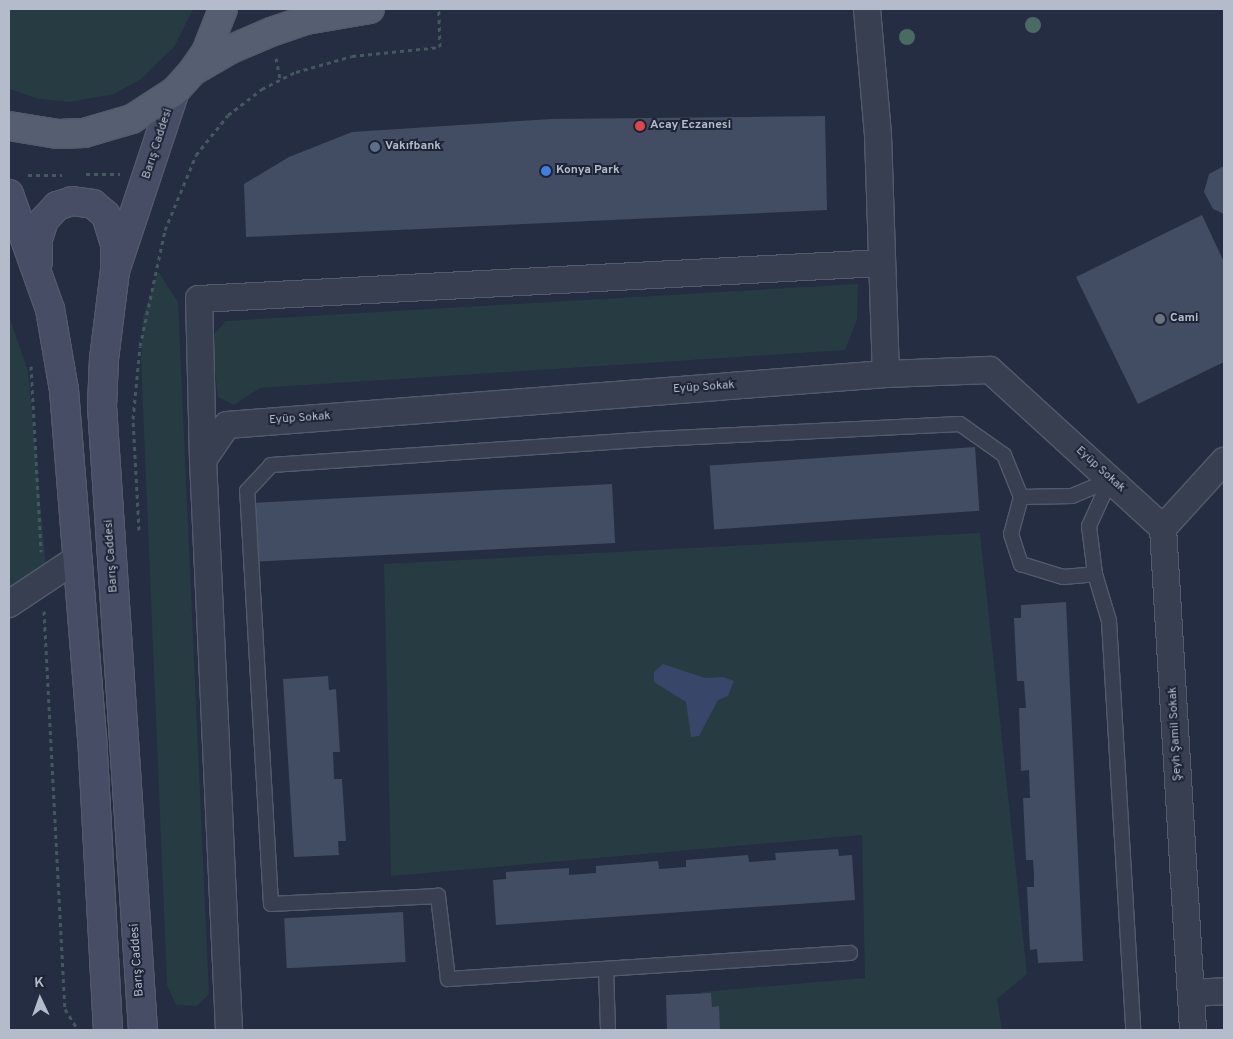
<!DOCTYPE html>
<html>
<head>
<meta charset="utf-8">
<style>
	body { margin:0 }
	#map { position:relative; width:1233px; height:1039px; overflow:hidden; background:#242d41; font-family:Overpass,sans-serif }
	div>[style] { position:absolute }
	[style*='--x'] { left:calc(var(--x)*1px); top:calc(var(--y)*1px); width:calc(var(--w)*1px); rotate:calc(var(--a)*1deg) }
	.green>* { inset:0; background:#263b42 }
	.water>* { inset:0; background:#374669 }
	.building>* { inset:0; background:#424c63; transform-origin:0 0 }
	.path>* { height:3px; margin-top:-1.5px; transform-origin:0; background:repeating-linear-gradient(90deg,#44585f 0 4px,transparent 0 8px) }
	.roads { filter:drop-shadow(1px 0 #535a6b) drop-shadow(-1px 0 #535a6b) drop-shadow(0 1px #535a6b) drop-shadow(0 -1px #535a6b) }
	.service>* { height:14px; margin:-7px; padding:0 7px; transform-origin:7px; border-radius:7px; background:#383f51 }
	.minor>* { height:26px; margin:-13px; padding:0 13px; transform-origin:13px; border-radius:13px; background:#383f51 }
	.secondary>* { height:28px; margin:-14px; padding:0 14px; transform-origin:14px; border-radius:14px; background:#464d64 }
	.primary>* { height:28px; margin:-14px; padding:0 14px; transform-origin:14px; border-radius:14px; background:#565e71 }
	.trees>* { width:16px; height:16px; margin:-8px; border-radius:50%; background:#4a6b61 }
	.dots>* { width:14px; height:14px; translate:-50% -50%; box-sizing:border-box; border:2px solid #1d2436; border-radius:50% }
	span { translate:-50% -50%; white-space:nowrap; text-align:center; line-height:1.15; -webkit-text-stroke:4px #1d2436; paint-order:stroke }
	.poi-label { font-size:12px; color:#b4bbcb; font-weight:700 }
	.left { translate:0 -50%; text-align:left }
	.street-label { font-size:12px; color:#b4bbcb }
	.frame { position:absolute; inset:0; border:10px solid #b4bbcb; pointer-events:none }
	.north { position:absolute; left:15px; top:974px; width:50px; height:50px; -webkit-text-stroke:4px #1d2436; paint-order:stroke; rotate:357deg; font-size:14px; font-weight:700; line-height:20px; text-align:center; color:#b4bbcb }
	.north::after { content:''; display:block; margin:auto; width:18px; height:22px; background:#b4bbcb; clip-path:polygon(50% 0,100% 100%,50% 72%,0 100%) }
</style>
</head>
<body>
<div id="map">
	<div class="green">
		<div style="clip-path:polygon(9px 9px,193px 9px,174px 47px,141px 79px,114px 94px,69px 102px,39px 99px,9px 89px)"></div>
		<div style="clip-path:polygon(158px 271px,178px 302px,209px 994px,197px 1006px,176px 1005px,167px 985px,141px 359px,143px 317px)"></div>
		<div style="clip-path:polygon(858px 284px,857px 320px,845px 350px,260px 388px,234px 405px,218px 397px,211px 337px,226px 321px)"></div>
		<div style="clip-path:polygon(9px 316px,28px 371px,46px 565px,9px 595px)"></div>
		<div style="clip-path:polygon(980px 533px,1027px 974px,997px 999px,1002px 1030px,704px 1030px,701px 992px,865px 978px,862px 835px,391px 876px,384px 564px)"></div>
	</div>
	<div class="water">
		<div style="clip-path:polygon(663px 664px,705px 678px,723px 677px,734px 681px,728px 696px,718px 700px,699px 736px,691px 737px,686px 702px,654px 682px,654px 672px)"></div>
	</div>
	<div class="building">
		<div style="clip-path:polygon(825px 116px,827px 210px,246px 237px,244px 184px,289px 157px,352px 132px,551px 119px)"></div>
		<div style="clip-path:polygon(1224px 166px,1224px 214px,1213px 209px,1204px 192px,1209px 174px)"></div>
		<div style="clip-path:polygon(1202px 215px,1224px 262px,1224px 362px,1138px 404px,1076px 277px)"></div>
		<div style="left:975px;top:447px;width:64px;height:266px;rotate:86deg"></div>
		<div style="left:612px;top:484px;width:59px;height:357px;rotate:87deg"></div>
		<div style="clip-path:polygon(1066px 602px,1083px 961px,1038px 963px,1037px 949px,1030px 950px,1027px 887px,1034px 887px,1034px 874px,1033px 860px,1026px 860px,1023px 798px,1030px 798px,1029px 770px,1021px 771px,1019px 708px,1026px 708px,1024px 681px,1017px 681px,1014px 618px,1021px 618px,1021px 605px)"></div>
		<div style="clip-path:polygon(328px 676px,329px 690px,336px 689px,340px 752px,333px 752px,334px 779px,342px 779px,346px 841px,338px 841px,339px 855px,294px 857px,283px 679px)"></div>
		<div style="clip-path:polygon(838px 849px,839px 856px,852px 855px,855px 900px,496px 925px,493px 880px,506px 879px,506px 872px,569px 868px,569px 875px,596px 873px,596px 866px,658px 861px,659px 869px,686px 867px,686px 860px,748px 855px,749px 862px,776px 860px,775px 853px)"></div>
		<div style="left:403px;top:912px;width:50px;height:119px;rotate:87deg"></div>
		<div style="clip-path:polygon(711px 993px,712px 1007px,719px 1006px,720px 1030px,667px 1030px,666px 995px)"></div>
	</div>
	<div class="path">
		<div style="--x:276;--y:58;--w:21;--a:79"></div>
		<div style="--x:86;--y:174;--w:34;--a:0"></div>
		<div style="--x:28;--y:175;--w:34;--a:0"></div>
		<div style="--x:31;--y:366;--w:186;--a:86.9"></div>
		<div style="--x:139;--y:530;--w:111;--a:-93.1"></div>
		<div style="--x:133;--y:419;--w:73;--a:-84.5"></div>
		<div style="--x:140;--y:346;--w:119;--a:-77.8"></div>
		<div style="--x:165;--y:230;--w:81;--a:-67.5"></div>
		<div style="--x:196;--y:155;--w:51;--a:-51.3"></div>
		<div style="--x:228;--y:115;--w:43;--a:-37.4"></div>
		<div style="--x:262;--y:89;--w:38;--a:-27"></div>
		<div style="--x:296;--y:72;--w:58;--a:-15.9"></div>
		<div style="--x:352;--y:56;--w:88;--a:-5.8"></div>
		<div style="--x:440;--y:47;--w:38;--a:-92"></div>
		<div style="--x:44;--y:611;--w:399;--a:87"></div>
		<div style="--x:65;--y:1009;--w:25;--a:58"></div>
	</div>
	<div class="roads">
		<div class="service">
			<div style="--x:1110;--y:480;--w:51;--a:114.5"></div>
			<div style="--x:1089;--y:526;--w:48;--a:82.9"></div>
			<div style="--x:1095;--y:574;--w:49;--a:73.4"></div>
			<div style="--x:1109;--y:621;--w:410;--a:86.6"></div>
			<div style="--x:1021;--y:497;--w:38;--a:105"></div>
			<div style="--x:1011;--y:534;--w:32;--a:72"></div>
			<div style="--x:1021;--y:564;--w:44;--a:17.2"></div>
			<div style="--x:1063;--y:577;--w:32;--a:-5"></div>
			<div style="--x:850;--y:953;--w:403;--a:176.3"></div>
			<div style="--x:448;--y:979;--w:84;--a:-96.9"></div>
			<div style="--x:438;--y:896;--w:167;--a:177.3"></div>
			<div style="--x:271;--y:904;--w:414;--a:-93.3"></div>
			<div style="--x:247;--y:491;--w:35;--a:-47"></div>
			<div style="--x:271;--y:465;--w:384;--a:-3.9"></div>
			<div style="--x:654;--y:439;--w:306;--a:-2.8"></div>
			<div style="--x:960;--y:424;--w:54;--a:35.2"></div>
			<div style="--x:1004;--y:455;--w:45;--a:68"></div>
			<div style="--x:1021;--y:497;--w:51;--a:-1.1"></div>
			<div style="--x:1072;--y:496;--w:41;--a:-22.8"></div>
			<div style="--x:606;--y:969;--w:61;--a:88.1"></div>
		</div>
		<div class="minor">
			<div style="--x:867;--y:9;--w:126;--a:85"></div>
			<div style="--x:878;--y:135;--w:239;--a:88.1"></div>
			<div style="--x:203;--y:460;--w:42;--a:-55.6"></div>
			<div style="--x:227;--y:425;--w:661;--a:-4.43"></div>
			<div style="--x:886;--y:374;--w:104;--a:-2.2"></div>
			<div style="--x:990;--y:370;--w:234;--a:42.4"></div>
			<div style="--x:9;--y:604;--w:79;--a:-33.7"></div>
			<div style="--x:1191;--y:993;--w:33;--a:-3"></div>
			<div style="--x:229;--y:1030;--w:571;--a:-92.61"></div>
			<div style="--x:203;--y:460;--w:161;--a:-91.4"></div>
			<div style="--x:199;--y:299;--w:684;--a:-3.02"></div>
			<div style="--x:1193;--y:1030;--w:503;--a:-93.42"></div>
			<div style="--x:1163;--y:528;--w:91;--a:-47.7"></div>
		</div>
		<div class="secondary">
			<div style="--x:9;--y:194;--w:122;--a:70.4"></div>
			<div style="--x:50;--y:309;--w:82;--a:80.2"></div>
			<div style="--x:64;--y:390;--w:346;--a:85.4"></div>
			<div style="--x:92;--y:735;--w:295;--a:86.9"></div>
			<div style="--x:38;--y:262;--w:23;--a:-90"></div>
			<div style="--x:38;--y:239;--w:20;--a:-72"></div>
			<div style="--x:44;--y:220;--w:19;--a:-47"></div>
			<div style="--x:57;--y:206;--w:16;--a:-18"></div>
			<div style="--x:72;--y:201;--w:21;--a:8"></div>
			<div style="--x:93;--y:204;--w:17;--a:40"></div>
			<div style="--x:106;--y:215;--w:31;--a:73"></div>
			<div style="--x:115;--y:245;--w:19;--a:90"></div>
			<div style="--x:143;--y:1030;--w:625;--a:-93.76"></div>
			<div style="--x:102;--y:406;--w:47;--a:-87.6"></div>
			<div style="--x:104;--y:359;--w:89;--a:-82.9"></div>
			<div style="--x:115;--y:271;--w:190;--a:-71.6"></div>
		</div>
		<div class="primary">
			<div style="--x:195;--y:70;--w:39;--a:-30"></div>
			<div style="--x:229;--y:50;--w:46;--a:-23.2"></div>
			<div style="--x:271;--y:32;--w:37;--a:-19"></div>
			<div style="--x:306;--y:20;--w:65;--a:-9.8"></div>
			<div style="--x:9;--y:126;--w:50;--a:9.3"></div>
			<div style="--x:58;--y:134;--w:26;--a:-2"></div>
			<div style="--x:84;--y:133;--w:50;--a:-16.3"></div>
			<div style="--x:132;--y:119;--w:51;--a:-33.1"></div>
			<div style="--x:175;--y:91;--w:25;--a:-48"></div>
			<div style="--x:192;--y:72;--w:24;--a:-55"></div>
			<div style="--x:206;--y:52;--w:46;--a:-68.4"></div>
		</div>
	</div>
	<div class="trees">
		<div style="left:1033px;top:25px"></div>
		<div style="left:907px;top:37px"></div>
	</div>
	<div class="dots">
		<div style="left:640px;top:126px;background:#e0444e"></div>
		<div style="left:375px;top:147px;background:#5c6f8a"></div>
		<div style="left:546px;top:171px;background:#3f7fe0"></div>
		<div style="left:1160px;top:319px;background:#6b7280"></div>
	</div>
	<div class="poi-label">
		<span class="left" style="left:650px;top:126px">Acay Eczanesi</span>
		<span class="left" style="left:385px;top:147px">Vakıfbank</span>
		<span class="left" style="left:556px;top:171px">Konya Park</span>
		<span class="left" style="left:1170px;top:319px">Cami</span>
	</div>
	<div class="street-label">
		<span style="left:158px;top:144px;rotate:-72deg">Barış Caddesi</span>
		<span style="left:704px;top:388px;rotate:-4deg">Eyüp Sokak</span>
		<span style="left:300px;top:419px;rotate:-4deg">Eyüp Sokak</span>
		<span style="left:1100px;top:470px;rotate:42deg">Eyüp Sokak</span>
		<span style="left:112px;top:556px;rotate:-94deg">Barış Caddesi</span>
		<span style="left:1176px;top:734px;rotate:-93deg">Şeyh Şamil Sokak</span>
		<span style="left:138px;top:960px;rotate:-94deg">Barış Caddesi</span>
	</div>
	<div class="frame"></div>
	<div class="north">K</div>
</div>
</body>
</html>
